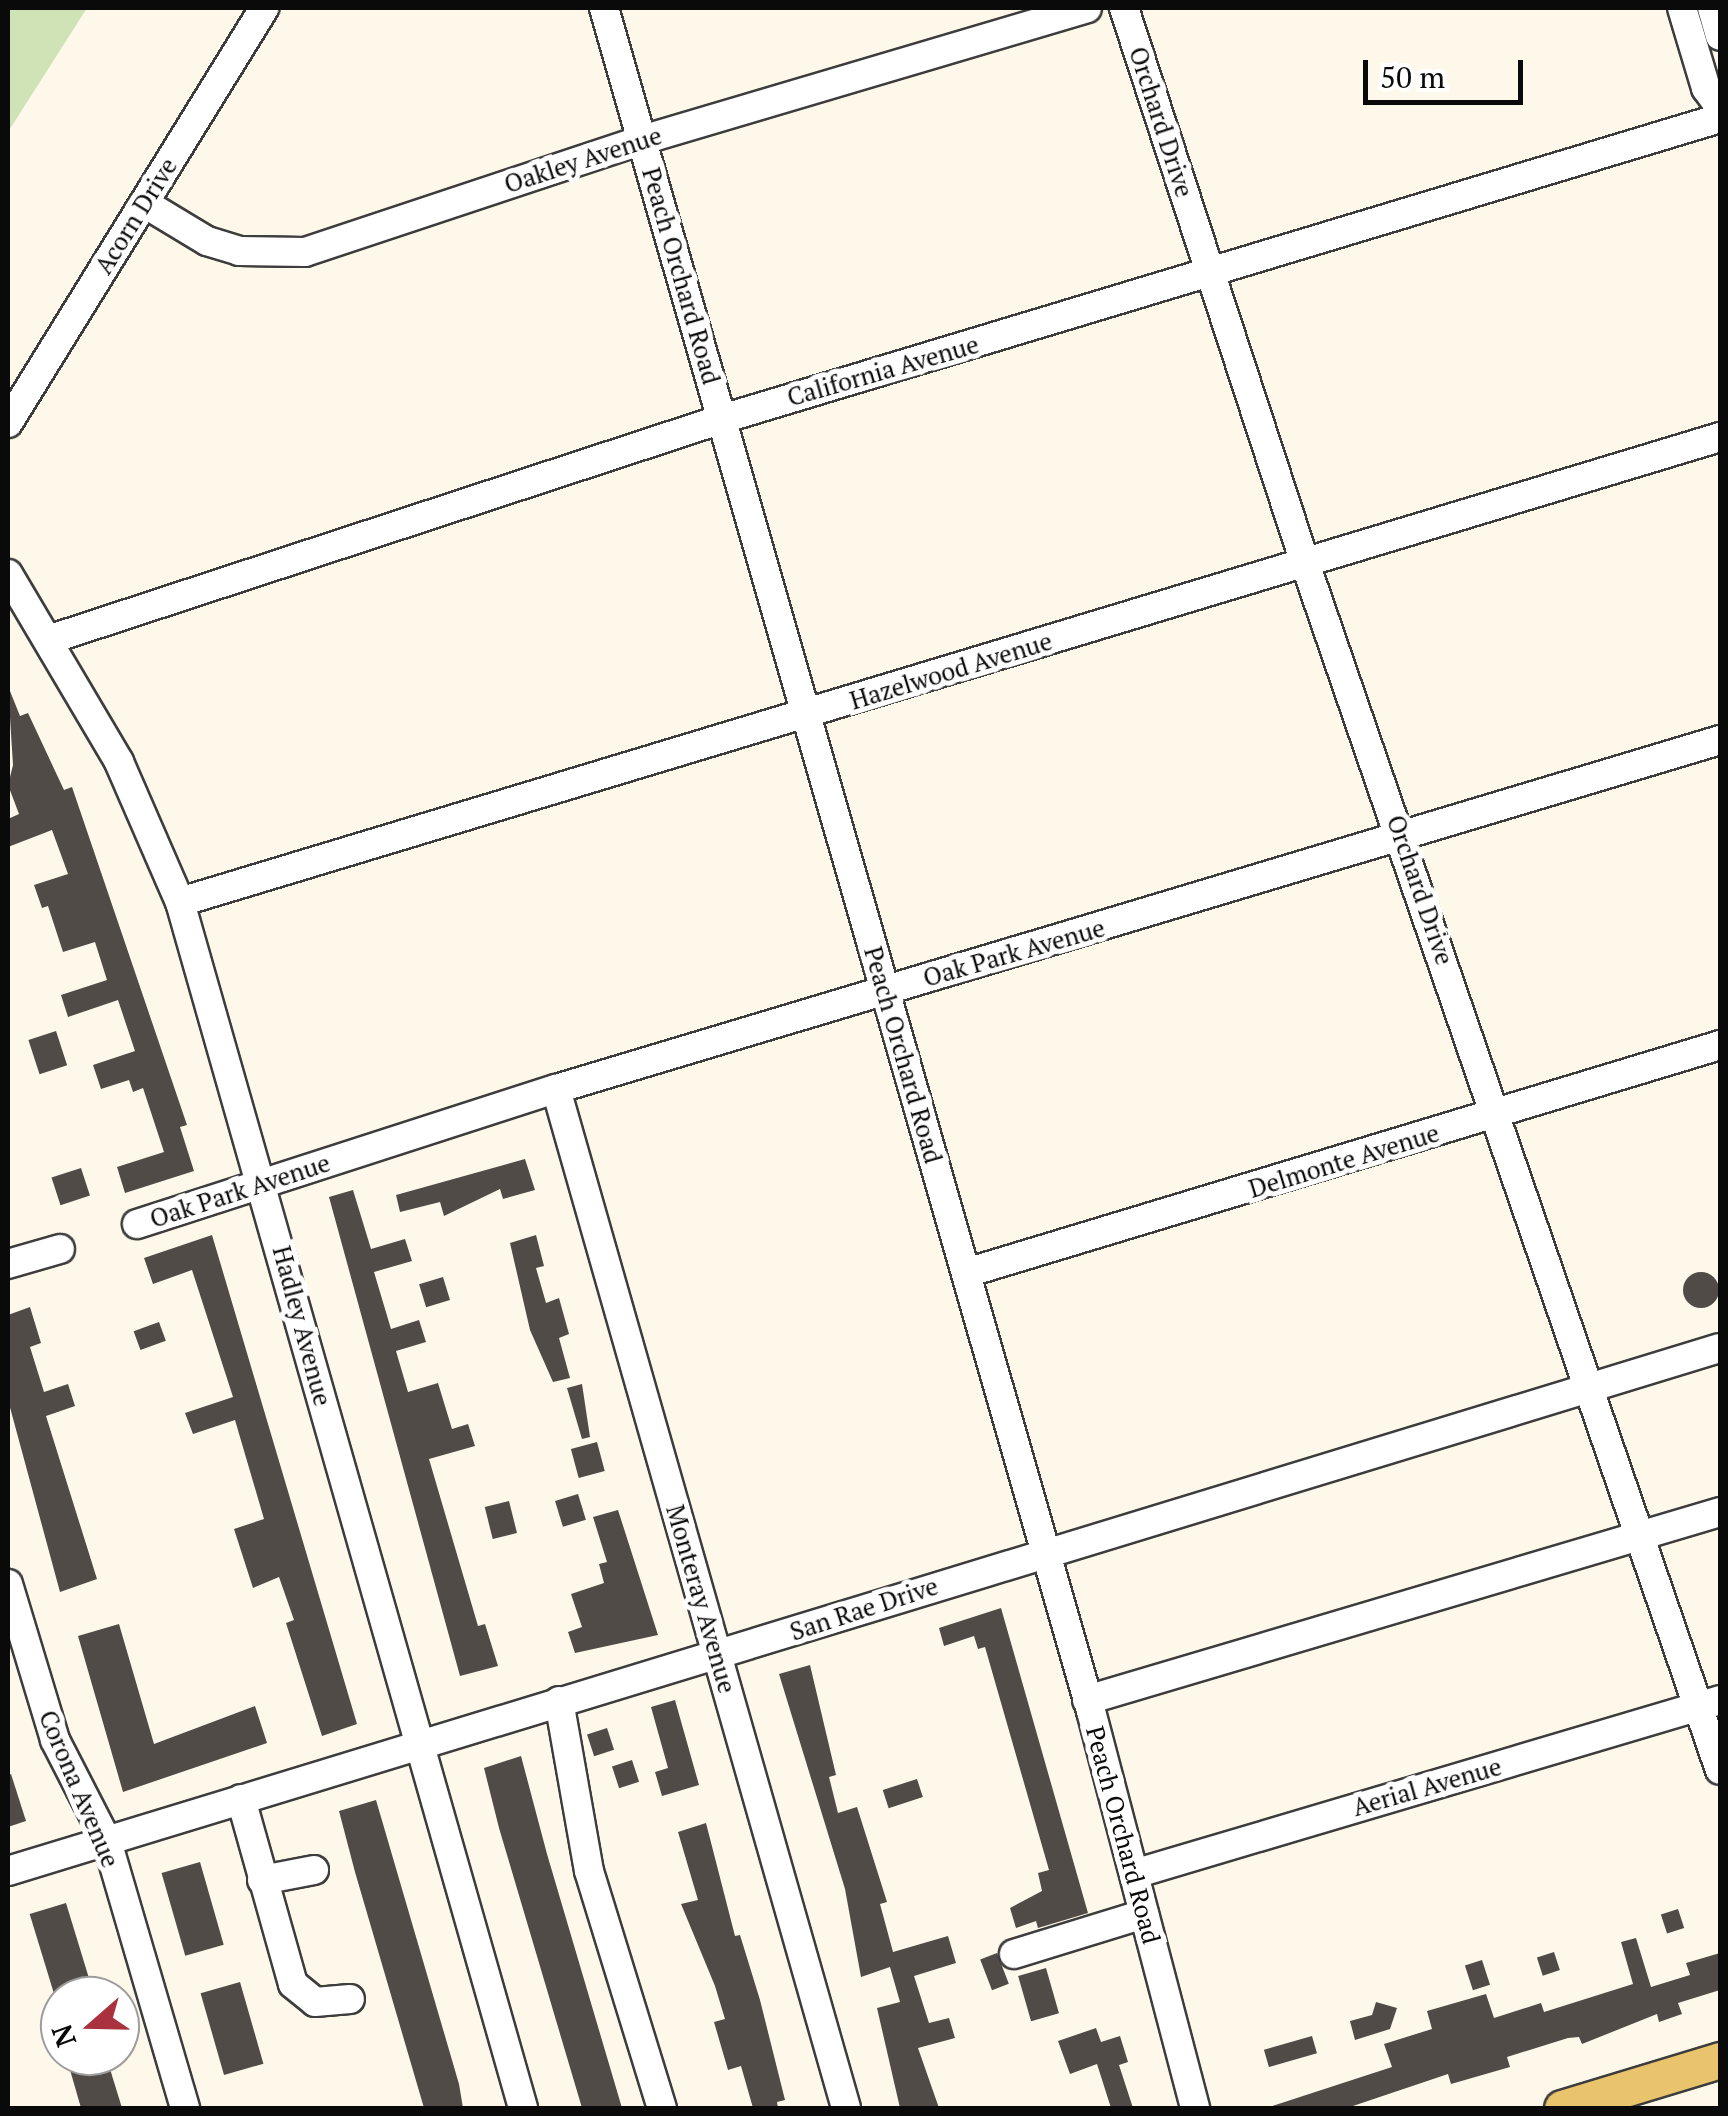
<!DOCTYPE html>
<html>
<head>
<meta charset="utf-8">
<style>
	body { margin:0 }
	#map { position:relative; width:1728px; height:2116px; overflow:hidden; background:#fdf8e9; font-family:"PT Serif",serif }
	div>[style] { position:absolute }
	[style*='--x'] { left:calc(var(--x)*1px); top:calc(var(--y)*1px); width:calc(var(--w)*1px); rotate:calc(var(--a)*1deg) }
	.green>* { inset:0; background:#d0e3b7 }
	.building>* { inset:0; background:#514b48; transform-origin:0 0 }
	.round { border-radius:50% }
	.roads { filter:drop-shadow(2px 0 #3d3d3d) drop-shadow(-2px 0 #3d3d3d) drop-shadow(0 2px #3d3d3d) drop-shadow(0 -2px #3d3d3d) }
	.minor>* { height:28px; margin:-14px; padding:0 14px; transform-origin:14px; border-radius:14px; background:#fff }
	.major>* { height:35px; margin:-17.5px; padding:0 17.5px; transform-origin:17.5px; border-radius:17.5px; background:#eac46c }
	span { translate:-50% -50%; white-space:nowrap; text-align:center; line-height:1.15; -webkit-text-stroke:10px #fff; paint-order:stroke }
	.street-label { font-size:25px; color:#0a0a0a }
	.frame { position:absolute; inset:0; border:10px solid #0a0a0a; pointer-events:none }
	.north { position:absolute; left:40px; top:1976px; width:100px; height:100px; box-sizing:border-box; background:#fff; border:2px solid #9d9d9d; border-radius:50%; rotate:250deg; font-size:28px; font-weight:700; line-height:40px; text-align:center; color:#0a0a0a }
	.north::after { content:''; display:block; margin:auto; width:35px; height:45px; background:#aa323f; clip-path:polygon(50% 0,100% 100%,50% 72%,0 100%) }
	.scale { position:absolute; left:1363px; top:60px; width:160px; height:45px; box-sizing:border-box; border:5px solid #0a0a0a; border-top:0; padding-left:12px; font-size:30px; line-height:35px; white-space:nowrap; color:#0a0a0a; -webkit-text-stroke:8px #fff; paint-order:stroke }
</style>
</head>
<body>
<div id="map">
	<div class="green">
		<div style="clip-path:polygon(8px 8px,87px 8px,8px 132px)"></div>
	</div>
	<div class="building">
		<div style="clip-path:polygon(8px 686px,20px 716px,28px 713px,64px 790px,72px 787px,187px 1125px,180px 1127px,194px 1171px,125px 1193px,117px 1167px,164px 1152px,143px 1088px,133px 1092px,129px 1080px,101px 1089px,93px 1065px,135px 1051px,118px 1000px,68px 1017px,61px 995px,107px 980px,95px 942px,63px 952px,48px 906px,42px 908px,34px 885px,68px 874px,52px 830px,8px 847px,8px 819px,19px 814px,8px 785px,13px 765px)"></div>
		<div style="left:56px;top:1031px;width:36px;height:29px;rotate:72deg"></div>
		<div style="clip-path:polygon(525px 1159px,535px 1190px,503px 1199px,500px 1189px,444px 1216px,440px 1202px,400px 1212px,396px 1195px)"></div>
		<div style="left:81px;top:1168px;width:29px;height:31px;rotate:72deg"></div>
		<div style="clip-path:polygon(353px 1190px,371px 1249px,405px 1239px,412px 1261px,374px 1272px,391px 1329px,419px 1320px,426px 1342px,396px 1351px,408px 1392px,438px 1383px,452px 1429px,468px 1424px,475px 1446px,429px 1459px,478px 1626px,485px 1624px,498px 1666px,460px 1676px,329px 1197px)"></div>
		<div style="clip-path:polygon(212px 1235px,357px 1724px,322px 1736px,286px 1623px,294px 1620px,279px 1577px,253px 1588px,234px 1529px,264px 1519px,235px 1420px,193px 1434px,185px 1413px,233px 1397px,192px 1270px,153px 1284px,144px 1258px)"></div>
		<div style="clip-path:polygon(536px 1235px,544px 1266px,536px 1268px,546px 1303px,559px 1298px,569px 1334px,559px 1338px,570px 1378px,553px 1382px,530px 1330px,510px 1243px)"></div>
		<div class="round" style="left:1683px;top:1272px;width:36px;height:36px"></div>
		<div style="left:443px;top:1277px;width:24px;height:25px;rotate:73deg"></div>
		<div style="clip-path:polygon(30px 1307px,41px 1343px,30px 1347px,44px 1392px,68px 1384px,75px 1406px,46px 1416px,97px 1579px,60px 1592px,8px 1400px,8px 1315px)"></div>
		<div style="left:159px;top:1322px;width:20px;height:27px;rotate:70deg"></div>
		<div style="clip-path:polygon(582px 1384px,590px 1437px,582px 1439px,567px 1388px)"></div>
		<div style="left:597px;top:1442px;width:30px;height:27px;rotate:75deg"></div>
		<div style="left:578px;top:1494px;width:27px;height:24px;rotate:73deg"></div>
		<div style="left:509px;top:1501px;width:33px;height:25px;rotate:76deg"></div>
		<div style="clip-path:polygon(618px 1510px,658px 1635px,575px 1653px,568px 1632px,582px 1627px,571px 1594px,604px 1583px,599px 1564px,607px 1562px,593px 1517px)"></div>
		<div style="clip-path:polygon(1001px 1608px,1088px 1913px,1038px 1928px,1036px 1921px,1016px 1928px,1010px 1908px,1042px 1891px,1038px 1873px,1049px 1870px,985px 1647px,978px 1649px,974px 1636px,944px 1646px,939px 1628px)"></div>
		<div style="clip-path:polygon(119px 1624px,154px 1744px,255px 1706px,267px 1743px,123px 1792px,78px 1636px)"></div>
		<div style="clip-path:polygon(810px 1665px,836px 1775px,829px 1777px,838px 1813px,857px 1807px,887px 1902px,880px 1904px,893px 1952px,948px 1936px,956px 1963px,914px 1976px,929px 2023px,949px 2018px,955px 2038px,918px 2048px,939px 2108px,900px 2108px,877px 2008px,900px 2002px,890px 1967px,861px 1977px,845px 1889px,779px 1674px)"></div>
		<div style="clip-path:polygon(675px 1700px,699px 1785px,662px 1796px,655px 1772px,668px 1768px,651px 1707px)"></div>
		<div style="left:607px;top:1728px;width:23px;height:21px;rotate:72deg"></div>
		<div style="clip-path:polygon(521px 1756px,547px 1854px,622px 2108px,582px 2108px,499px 1828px,484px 1768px)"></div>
		<div style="left:632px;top:1760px;width:23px;height:21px;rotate:72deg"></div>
		<div style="clip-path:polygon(11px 1774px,26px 1821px,8px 1827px,8px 1775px)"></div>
		<div style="left:917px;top:1779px;width:19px;height:36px;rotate:72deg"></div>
		<div style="clip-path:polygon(376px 1800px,459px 2084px,463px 2108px,424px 2108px,355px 1872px,339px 1811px)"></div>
		<div style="clip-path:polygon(706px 1823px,735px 1936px,740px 1935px,760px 2000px,785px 2100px,777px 2102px,778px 2108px,753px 2108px,741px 2066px,728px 2070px,714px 2022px,725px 2019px,715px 1986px,681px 1904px,698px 1900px,678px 1832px)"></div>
		<div style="left:200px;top:1862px;width:86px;height:40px;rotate:74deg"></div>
		<div style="left:66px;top:1903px;width:87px;height:38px;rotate:73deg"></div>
		<div style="left:1678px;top:1909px;width:20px;height:18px;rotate:72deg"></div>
		<div style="clip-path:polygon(1636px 1938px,1651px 1987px,1690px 1975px,1686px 1963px,1720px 1953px,1720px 1990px,1678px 2003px,1682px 2014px,1659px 2022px,1657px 2014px,1582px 2044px,1579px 2037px,1568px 2038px,1507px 2057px,1510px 2067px,1451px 2084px,1448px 2074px,1347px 2108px,1266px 2108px,1392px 2067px,1384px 2044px,1432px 2029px,1427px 2011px,1486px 1994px,1494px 2018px,1541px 2003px,1544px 2012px,1633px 1984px,1621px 1942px)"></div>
		<div style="left:1554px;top:1952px;width:19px;height:18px;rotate:72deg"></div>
		<div style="left:997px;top:1953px;width:33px;height:18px;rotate:69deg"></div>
		<div style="left:1482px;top:1960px;width:26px;height:18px;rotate:72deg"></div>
		<div style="left:1046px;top:1968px;width:47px;height:29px;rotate:74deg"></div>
		<div style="left:240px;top:1982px;width:85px;height:41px;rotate:74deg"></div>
		<div style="clip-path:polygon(1376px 2002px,1397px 2008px,1390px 2029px,1355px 2040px,1350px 2021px,1372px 2015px)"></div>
		<div style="clip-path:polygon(1096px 2028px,1101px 2042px,1120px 2036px,1128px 2062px,1119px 2065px,1133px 2108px,1111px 2108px,1097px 2064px,1070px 2074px,1058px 2041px)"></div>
		<div style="left:1312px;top:2036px;width:18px;height:50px;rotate:74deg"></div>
		<div style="clip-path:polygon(66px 2056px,106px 2056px,122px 2108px,81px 2108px)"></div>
	</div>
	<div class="roads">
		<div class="minor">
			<div style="--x:604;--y:8;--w:1771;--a:74.04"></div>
			<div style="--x:1091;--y:1711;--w:410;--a:75.3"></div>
			<div style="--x:1124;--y:8;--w:584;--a:71.94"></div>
			<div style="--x:1305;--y:563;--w:1276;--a:71.03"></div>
			<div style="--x:1682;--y:8;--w:84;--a:73.3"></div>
			<div style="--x:1706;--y:88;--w:24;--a:54"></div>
			<div style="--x:1712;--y:8;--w:29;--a:74"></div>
			<div style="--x:144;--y:203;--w:74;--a:31.1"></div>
			<div style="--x:207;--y:241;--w:34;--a:17"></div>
			<div style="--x:239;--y:251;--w:66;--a:0.9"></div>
			<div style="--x:305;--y:252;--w:355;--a:-18.4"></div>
			<div style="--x:642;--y:140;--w:464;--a:-16.5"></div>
			<div style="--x:8;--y:423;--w:488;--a:-58.3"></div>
			<div style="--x:8;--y:574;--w:218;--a:59.4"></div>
			<div style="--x:119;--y:762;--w:153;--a:66.5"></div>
			<div style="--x:180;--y:902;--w:1254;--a:74.12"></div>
			<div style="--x:51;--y:639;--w:706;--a:-18.15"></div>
			<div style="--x:722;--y:419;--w:1042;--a:-16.78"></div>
			<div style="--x:180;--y:902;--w:1609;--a:-16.8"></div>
			<div style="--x:556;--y:1089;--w:1059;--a:74.11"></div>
			<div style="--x:137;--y:1224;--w:440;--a:-17.9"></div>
			<div style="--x:556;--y:1089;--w:1215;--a:-16.69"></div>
			<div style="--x:8;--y:1264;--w:54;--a:-16.1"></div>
			<div style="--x:966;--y:1273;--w:788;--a:-16.82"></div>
			<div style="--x:8;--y:1584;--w:163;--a:73.2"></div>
			<div style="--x:55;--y:1740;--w:114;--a:62.8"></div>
			<div style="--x:107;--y:1841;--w:278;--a:73.7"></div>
			<div style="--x:1087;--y:1700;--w:660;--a:-16.54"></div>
			<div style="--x:559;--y:1701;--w:173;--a:80"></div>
			<div style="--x:589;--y:1871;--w:248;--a:72.9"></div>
			<div style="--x:241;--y:1799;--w:192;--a:74.3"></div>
			<div style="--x:293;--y:1984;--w:28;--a:39"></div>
			<div style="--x:315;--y:2002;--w:35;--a:-5"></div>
			<div style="--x:8;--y:1871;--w:1790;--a:-16.99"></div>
			<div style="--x:1134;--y:1874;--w:611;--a:-16.54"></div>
			<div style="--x:262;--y:1880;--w:53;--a:-10.9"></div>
			<div style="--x:1014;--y:1954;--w:136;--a:-17.1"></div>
		</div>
		<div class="major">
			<div style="--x:1562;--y:2108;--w:165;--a:-16.9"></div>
		</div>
	</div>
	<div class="street-label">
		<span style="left:1161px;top:122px;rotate:72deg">Orchard Drive</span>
		<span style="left:583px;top:160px;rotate:-18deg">Oakley Avenue</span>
		<span style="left:136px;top:216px;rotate:-58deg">Acorn Drive</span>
		<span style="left:681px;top:276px;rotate:74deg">Peach Orchard Road</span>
		<span style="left:883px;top:371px;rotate:-16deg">California Avenue</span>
		<span style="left:951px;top:671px;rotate:-17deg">Hazelwood Avenue</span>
		<span style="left:1420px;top:890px;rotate:71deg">Orchard Drive</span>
		<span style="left:1014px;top:953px;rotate:-16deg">Oak Park Avenue</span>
		<span style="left:903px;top:1055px;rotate:74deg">Peach Orchard Road</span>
		<span style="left:1344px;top:1161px;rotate:-17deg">Delmonte Avenue</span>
		<span style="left:240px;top:1191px;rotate:-18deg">Oak Park Avenue</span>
		<span style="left:302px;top:1326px;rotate:75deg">Hadley Avenue</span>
		<span style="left:701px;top:1599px;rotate:74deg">Monteray Avenue</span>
		<span style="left:864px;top:1609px;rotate:-18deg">San Rae Drive</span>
		<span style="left:1427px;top:1787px;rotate:-16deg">Aerial Avenue</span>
		<span style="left:79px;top:1789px;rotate:67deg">Corona Avenue</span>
		<span style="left:1123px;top:1835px;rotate:75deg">Peach Orchard Road</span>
	</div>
	<div class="frame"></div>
	<div class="north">N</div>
	<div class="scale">50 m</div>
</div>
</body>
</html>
